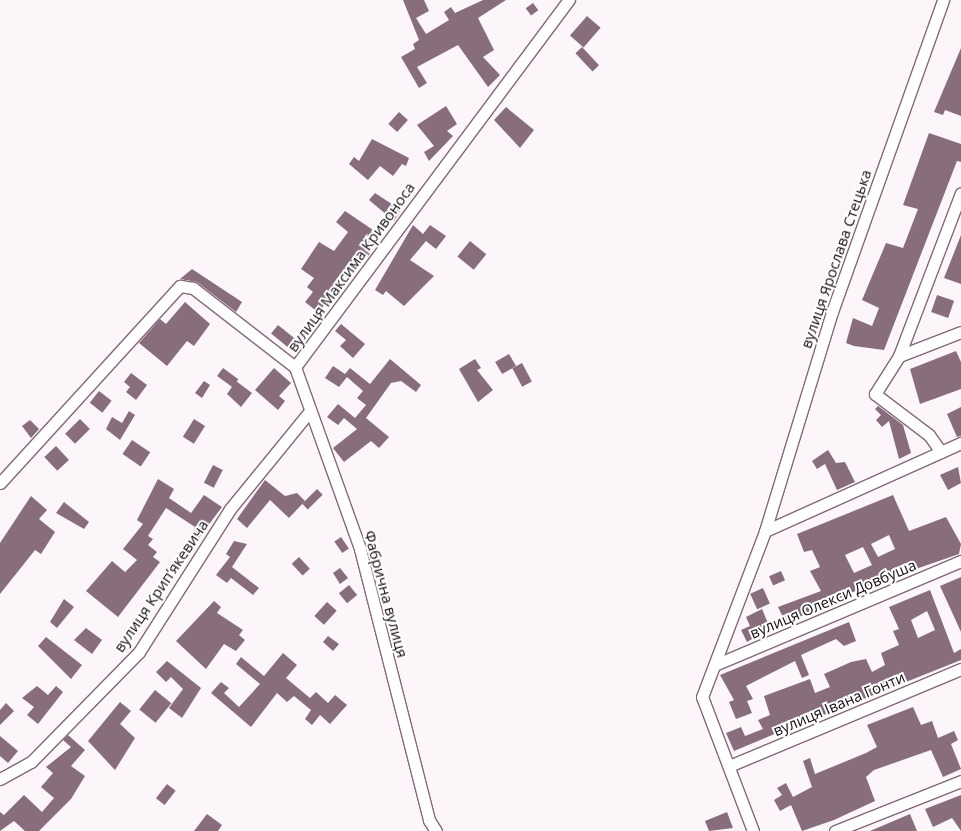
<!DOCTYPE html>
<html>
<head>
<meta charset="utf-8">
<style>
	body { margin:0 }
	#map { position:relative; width:961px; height:831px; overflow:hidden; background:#fcf5f9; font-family:"Open Sans",sans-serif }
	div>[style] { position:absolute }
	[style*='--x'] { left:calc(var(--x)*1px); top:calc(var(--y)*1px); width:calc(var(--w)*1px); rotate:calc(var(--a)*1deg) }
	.building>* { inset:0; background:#886e7d; transform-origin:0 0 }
	.roads { filter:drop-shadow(1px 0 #836978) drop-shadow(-1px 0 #836978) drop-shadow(0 1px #836978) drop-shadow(0 -1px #836978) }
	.minor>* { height:11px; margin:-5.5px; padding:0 5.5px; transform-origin:5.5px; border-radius:5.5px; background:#fff }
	span { translate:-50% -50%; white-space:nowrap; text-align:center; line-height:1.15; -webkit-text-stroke:4px #fff; paint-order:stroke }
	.street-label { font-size:15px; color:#150b11 }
</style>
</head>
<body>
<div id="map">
	<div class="building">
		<div style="clip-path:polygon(403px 0,424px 0,429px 11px,416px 18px,426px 34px,449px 20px,444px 12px,451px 7px,455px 13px,483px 0,506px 0,478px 18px,494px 50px,483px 57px,500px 75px,488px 87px,458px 45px,417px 67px,427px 83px,419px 88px,401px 57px,415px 49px,413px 44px,419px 40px)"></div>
		<div style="left:533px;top:3px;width:9px;height:9px;rotate:54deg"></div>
		<div style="left:587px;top:16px;width:18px;height:26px;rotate:41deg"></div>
		<div style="left:582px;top:47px;width:25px;height:9px;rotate:47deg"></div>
		<div style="clip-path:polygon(961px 48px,961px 116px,945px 110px,943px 115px,934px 112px)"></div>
		<div style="clip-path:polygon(446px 106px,457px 124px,447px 131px,453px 136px,429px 161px,424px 152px,434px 146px,417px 125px)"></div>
		<div style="clip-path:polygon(506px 107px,534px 130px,520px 148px,494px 120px)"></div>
		<div style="left:399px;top:112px;width:12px;height:16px;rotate:42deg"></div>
		<div style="clip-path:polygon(929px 133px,961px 144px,961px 162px,957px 161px,884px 350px,854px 346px,846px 343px,853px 318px,872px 326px,879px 308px,862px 300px,886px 243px,903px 248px,918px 209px,903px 205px)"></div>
		<div style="clip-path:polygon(372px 139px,409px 158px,406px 166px,402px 164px,393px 176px,380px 166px,368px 180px,349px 164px,354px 157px,359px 161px)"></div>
		<div style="clip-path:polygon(375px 193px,401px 210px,394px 221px,369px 200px)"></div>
		<div style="clip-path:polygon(345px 211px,376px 232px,364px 249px,370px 254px,364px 260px,359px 255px,347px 267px,319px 313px,305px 302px,313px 292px,307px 287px,314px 278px,301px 269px,319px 242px,334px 251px,348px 232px,336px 222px)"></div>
		<div style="clip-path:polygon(413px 225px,423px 234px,430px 225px,446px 236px,436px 249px,426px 241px,410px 260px,434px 276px,404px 306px,386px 291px,383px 295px,375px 290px)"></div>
		<div style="clip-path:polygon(961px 235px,961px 284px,944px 278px)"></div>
		<div style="left:470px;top:241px;width:21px;height:20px;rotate:39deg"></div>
		<div style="clip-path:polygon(192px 269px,242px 302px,236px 312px,197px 282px,180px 279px)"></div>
		<div style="left:937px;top:295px;width:18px;height:18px;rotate:19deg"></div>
		<div style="clip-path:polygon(185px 302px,210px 324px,194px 346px,187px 341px,167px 366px,139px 343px,160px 319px,166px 324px)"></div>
		<div style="clip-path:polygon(341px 324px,365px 344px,353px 358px,340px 346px,346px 340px,335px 331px)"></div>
		<div style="left:278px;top:325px;width:22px;height:11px;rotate:39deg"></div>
		<div style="clip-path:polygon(956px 351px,961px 362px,961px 389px,920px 404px,910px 369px)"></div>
		<div style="left:509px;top:354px;width:14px;height:16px;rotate:60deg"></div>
		<div style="clip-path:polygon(390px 359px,421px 385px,416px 392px,401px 381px,391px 383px,366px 418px,389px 437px,379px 448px,371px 441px,344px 462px,333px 448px,357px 429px,344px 418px,338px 425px,327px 417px,338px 404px,355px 418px,366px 405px,357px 398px,363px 391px,347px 377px,339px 387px,325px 378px,333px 366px,345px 374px,350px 368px,370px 384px)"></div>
		<div style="clip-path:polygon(475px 359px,481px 368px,477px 370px,493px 390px,478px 402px,459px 369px)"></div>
		<div style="left:522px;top:363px;width:21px;height:11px;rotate:62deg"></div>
		<div style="left:223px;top:368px;width:19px;height:10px;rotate:36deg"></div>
		<div style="clip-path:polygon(274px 368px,291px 383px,279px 396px,285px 401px,278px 410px,255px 390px)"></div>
		<div style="clip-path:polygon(131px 373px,147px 385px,136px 400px,126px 392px,130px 387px,124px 382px)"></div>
		<div style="clip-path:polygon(204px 381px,210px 385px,202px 398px,195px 393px)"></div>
		<div style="clip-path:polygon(236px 381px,252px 393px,241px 407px,227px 394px)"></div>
		<div style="left:99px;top:391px;width:16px;height:15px;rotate:38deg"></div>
		<div style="clip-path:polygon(878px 406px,903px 425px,911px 453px,899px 459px,889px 421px,882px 427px,876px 420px,881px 415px,875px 409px)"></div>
		<div style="clip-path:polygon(961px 407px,961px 436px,957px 437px,947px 414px)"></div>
		<div style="clip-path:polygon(129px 411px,135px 415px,120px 440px,106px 429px,112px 417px,122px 423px)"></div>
		<div style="left:80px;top:419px;width:14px;height:21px;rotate:45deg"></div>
		<div style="left:194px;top:419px;width:13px;height:21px;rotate:32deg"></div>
		<div style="clip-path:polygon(30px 420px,39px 429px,31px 438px,22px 426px)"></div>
		<div style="left:132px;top:440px;width:22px;height:17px;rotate:34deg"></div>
		<div style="left:56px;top:446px;width:19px;height:16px;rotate:47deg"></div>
		<div style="clip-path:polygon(828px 450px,836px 463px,845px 462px,855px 482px,837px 490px,825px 464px,817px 469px,812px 461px)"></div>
		<div style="left:213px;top:465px;width:11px;height:20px;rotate:27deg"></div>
		<div style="clip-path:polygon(958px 467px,961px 483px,948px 490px,940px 475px)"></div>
		<div style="clip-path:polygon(158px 479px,174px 489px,169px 498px,191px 513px,204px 495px,222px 507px,198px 539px,191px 535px,195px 527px,166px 508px,148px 536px,153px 539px,148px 545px,157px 552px,153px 557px,160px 562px,118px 617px,86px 591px,112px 561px,125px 572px,137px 560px,123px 549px,143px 524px,137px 520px)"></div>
		<div style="clip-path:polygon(265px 480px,285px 496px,297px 493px,305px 501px,289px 518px,270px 500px,247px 528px,237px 519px)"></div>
		<div style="left:317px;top:489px;width:8px;height:21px;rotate:45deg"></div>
		<div style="clip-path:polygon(evenodd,893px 495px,909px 531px,946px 517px,961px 544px,959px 554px,864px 587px,786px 623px,778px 607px,821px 591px,810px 571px,820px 567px,812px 550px,804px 552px,797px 534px,893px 495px,889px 535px,895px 549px,878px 557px,871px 544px,889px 535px,893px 495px,863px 547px,872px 565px,854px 573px,845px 555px,863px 547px)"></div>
		<div style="clip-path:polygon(31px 496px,47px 510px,39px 519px,55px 532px,41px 554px,35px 550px,0 594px,0 543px)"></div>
		<div style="clip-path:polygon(64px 502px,89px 522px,84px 529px,56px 513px)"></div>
		<div style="left:341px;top:537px;width:14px;height:8px;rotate:56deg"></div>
		<div style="clip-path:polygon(234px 541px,247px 544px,232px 567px,259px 588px,253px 595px,231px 578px,227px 583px,216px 575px,230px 557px,226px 554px)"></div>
		<div style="left:299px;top:557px;width:16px;height:10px;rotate:47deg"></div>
		<div style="clip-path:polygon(340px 568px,348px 578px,340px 584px,333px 573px)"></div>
		<div style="left:781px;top:571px;width:10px;height:13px;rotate:66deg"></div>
		<div style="clip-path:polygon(961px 577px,961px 632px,940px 586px)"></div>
		<div style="left:349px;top:585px;width:13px;height:13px;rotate:51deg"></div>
		<div style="left:763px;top:588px;width:17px;height:14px;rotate:66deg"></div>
		<div style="clip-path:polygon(evenodd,930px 590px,954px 653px,961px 649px,961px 660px,801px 724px,799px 719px,781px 723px,784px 730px,734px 751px,726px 733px,741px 727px,745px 736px,763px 729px,758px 720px,770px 715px,764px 696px,810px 679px,815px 693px,830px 687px,824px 674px,851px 662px,866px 659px,872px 672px,885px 665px,881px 653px,899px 645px,893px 631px,899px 629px,889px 607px,930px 590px,927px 611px,935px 630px,918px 638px,911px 620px,927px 611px)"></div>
		<div style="clip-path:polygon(64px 599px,74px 607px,57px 628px,50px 622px)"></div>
		<div style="clip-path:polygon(214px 601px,221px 607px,217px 613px,243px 630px,239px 635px,245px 640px,236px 651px,224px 644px,206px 669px,176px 641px)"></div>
		<div style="left:327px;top:602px;width:13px;height:19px;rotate:42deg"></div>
		<div style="clip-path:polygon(762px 609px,770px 628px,747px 642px,741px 630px,750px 626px,746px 617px)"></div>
		<div style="clip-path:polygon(849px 622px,856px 641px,844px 646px,836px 639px,801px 655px,809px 675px,802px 678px,795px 661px,746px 686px,753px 699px,747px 701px,752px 713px,736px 719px,729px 702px,734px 700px,720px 675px)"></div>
		<div style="clip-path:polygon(86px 628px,102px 640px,92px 654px,74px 640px)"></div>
		<div style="clip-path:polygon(328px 636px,339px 644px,333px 651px,323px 642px)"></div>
		<div style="clip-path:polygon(46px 637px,82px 665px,71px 679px,38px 646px)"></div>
		<div style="clip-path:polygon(283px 653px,297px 665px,286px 678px,310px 698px,316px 692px,328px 703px,335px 695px,347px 705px,330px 724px,320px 715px,312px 725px,305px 719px,311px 710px,294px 696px,287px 702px,277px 693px,251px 727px,211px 693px,221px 682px,229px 688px,224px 693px,239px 707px,260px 684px,236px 664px,241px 657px,264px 676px)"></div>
		<div style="clip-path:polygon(167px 661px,201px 688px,182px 718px,169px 708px,183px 689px,171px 677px,166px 682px,156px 672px)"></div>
		<div style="clip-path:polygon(37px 686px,48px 695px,56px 686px,63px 692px,38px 724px,27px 715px,34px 707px,22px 698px)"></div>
		<div style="left:155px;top:690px;width:21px;height:25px;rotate:39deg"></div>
		<div style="clip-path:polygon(120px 702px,131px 711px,120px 724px,135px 738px,115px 770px,88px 741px)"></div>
		<div style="clip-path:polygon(6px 703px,14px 711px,0 725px,0 710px)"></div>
		<div style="clip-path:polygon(913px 707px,921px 725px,932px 721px,938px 738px,954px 731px,958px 740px,951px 744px,961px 769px,943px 777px,931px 750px,874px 770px,866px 777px,875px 801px,834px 820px,802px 831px,791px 805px,780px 811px,774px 800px,782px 795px,777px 788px,786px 783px,793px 797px,812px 787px,803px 761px,810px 758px,815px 774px,866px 753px,877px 747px,867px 725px)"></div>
		<div style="clip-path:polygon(68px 735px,85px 750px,71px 766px,85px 776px,71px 799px,39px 831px,25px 831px,14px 821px,0 831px,0 812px,4px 815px,24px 795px,42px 812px,54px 798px,41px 787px,53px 773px,46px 767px,71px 747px,63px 740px)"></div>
		<div style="clip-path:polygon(0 736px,18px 751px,8px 763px,0 756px)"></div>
		<div style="left:167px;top:784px;width:11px;height:18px;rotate:38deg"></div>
		<div style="clip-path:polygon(961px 795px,961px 831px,952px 818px,933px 827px,925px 809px)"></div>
		<div style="clip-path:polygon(727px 812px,733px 828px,709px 831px,705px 821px)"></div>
		<div style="clip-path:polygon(207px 814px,222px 825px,218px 831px,194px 831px)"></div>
		<div style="clip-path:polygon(910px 814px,917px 831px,870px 831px)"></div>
	</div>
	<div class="roads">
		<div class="minor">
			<div style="--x:899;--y:356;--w:66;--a:-21.2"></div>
			<div style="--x:295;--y:367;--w:193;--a:70.3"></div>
			<div style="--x:360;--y:549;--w:280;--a:75.7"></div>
			<div style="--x:429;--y:820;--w:13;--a:58"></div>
			<div style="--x:295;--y:367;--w:458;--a:-53.3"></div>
			<div style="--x:941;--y:452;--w:21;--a:-125"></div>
			<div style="--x:929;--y:435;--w:68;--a:-142.8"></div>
			<div style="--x:875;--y:394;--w:45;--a:-57.7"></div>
			<div style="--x:899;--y:356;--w:174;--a:-69.2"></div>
			<div style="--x:0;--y:483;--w:267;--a:-47.6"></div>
			<div style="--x:180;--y:286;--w:13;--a:9"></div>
			<div style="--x:193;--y:288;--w:129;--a:37.8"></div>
			<div style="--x:765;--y:531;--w:215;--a:-24.2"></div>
			<div style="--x:717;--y:664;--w:265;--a:-22.9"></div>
			<div style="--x:729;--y:766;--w:251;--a:-22.7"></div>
			<div style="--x:0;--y:779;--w:35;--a:-29"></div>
			<div style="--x:31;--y:762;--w:154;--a:-45.5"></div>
			<div style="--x:139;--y:652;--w:169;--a:-57.5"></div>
			<div style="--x:230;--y:509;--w:125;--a:-50.8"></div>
			<div style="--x:753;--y:831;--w:143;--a:-110.8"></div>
			<div style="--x:702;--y:697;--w:178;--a:-69.2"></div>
			<div style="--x:765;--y:531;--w:229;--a:-73"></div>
			<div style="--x:832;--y:312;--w:331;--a:-70.4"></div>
			<div style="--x:835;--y:831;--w:136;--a:-21.6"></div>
		</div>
	</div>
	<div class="street-label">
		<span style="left:836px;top:259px;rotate:-71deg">вулиця Ярослава Стецька</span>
		<span style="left:351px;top:267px;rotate:-54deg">вулиця Максима Кривоноса</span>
		<span style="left:161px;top:586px;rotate:-56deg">вулиця Крипʼякевича</span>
		<span style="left:386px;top:594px;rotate:75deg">Фабрична вулиця</span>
		<span style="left:833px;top:599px;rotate:-23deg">вулиця Олекси Довбуша</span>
		<span style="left:839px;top:704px;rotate:-23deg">вулиця Івана Гонти</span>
	</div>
</div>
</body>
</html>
